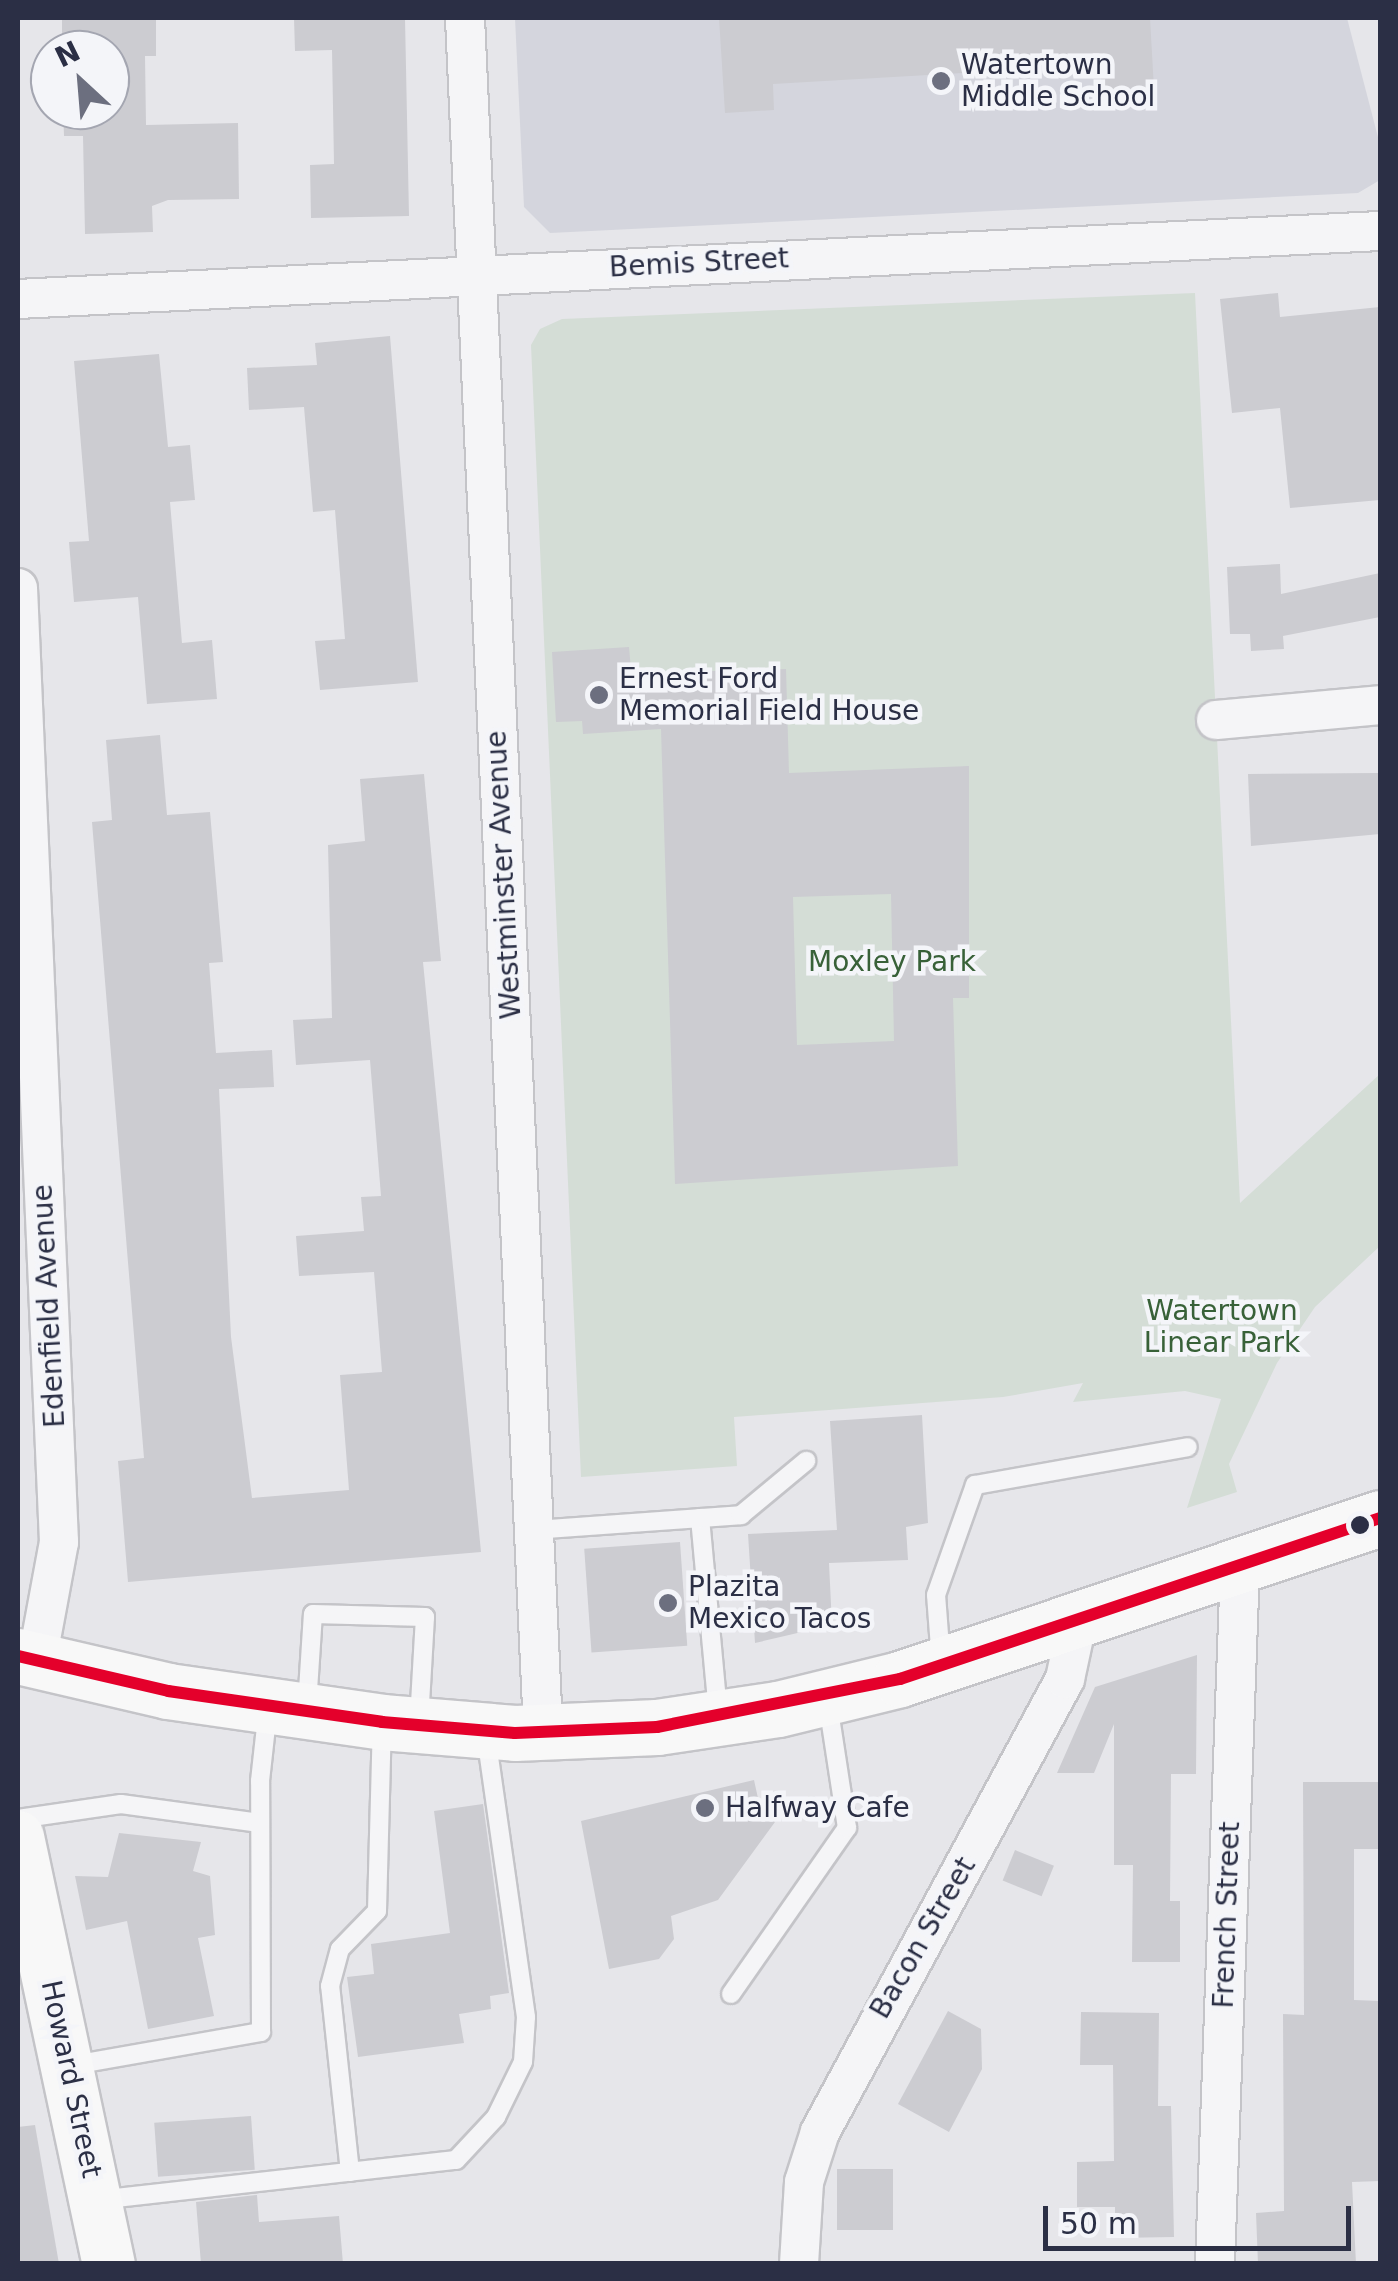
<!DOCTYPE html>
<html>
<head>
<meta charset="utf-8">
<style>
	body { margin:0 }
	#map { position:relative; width:1398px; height:2281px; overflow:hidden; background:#e6e6ea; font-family:"DejaVu Sans",sans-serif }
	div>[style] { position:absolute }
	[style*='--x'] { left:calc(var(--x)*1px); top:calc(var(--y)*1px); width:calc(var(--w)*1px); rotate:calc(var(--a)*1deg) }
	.built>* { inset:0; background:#d4d5dd }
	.green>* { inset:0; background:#d4ddd6 }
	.building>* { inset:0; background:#ccccd1; transform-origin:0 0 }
	.roads { filter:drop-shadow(2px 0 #c4c4c8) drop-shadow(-2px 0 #c4c4c8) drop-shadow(0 2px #c4c4c8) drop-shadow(0 -2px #c4c4c8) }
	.lane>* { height:18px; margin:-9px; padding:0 9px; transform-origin:9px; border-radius:9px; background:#f5f5f7 }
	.street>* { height:38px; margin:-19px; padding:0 19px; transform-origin:19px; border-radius:19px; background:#f5f5f7 }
	.secondary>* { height:52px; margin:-26px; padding:0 26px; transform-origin:26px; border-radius:26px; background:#f8f8f8 }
	.primary>* { height:55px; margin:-27.5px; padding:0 27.5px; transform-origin:27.5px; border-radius:27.5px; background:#f8f8f8 }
	.bus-1>* { height:12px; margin:-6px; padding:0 6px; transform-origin:6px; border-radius:6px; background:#e4002b }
	.dots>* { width:28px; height:28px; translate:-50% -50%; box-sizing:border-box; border:5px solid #f4f5f9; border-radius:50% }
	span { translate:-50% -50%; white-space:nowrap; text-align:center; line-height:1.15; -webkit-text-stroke:9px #f4f5f9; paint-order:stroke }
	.poi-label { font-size:28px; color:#2b2f45 }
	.left { translate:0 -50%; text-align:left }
	.street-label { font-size:28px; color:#2b2f45 }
	.park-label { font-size:28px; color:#386138 }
	.frame { position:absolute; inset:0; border:20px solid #2b2f45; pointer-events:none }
	.north { position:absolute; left:30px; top:30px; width:100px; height:100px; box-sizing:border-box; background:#f4f5f9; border:2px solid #a4a6b1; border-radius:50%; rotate:334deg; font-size:28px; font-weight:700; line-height:40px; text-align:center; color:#2b2f45 }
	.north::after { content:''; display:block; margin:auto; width:35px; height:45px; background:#6c6f7f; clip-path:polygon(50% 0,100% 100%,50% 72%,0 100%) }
	.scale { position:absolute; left:1043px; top:2206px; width:308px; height:45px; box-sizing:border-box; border:5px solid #2b2f45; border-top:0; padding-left:12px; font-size:30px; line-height:35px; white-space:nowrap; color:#2b2f45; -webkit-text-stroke:8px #f4f5f9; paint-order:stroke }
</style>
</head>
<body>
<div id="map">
	<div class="built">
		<div style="clip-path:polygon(515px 18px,1347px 18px,1380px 145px,1380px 180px,1358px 193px,550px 233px,524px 207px)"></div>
	</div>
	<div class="green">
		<div style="clip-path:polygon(1195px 293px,1240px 1203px,1380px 1074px,1380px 1246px,1315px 1307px,1277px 1363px,1229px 1464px,1237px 1492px,1187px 1508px,1221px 1399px,1185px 1391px,1073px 1402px,1083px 1383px,1003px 1397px,734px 1417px,737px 1466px,581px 1477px,531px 345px,540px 329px,562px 319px)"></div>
	</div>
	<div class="building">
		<div style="clip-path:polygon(62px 18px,156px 18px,156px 56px,145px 56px,146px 125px,238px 123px,239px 199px,168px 200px,152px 206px,153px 232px,85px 234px,83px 136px,64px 136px,63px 110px,110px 110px,110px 50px,62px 50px)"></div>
		<div style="clip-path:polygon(294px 18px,405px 18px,409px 216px,311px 218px,310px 165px,334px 164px,332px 50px,295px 51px)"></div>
		<div style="clip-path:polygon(719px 18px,1150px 18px,1154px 89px,1102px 92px,1100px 65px,773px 84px,774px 110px,725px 113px)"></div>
		<div style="clip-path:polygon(1278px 293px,1280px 317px,1380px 307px,1380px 500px,1290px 508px,1280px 408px,1232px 413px,1220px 299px)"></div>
		<div style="clip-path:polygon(390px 336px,418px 682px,320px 690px,315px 641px,345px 639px,335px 510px,313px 512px,304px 407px,249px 410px,247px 368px,317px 365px,315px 343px)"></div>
		<div style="clip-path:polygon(159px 354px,168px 447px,190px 445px,195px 500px,170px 502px,182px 643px,212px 640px,217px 699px,147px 704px,138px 597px,74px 602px,69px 542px,89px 541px,74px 361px)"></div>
		<div style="clip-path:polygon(1280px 564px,1281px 594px,1380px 573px,1380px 617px,1283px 636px,1284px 649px,1251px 651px,1250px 634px,1230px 634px,1227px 567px)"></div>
		<div style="clip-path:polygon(evenodd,629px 647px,631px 670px,643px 673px,786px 669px,789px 773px,969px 766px,969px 998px,953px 998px,958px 1166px,675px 1184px,661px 729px,583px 734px,582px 721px,556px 722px,552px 652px,629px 647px,891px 894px,894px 1041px,797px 1045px,793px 897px,891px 894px)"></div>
		<div style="clip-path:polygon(160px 735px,167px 815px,210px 812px,223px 962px,209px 963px,216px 1053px,272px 1050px,274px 1087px,219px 1089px,231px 1337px,252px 1498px,349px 1490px,340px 1375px,382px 1372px,374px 1272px,299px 1276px,296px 1236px,364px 1231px,361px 1197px,381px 1196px,370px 1060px,296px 1065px,293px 1020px,332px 1018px,328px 845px,365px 841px,360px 779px,424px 774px,441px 961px,423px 962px,481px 1552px,128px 1582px,118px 1461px,144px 1458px,92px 822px,112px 820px,106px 740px)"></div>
		<div style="clip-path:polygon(1378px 773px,1380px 834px,1251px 846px,1248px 774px)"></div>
		<div style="clip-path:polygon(922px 1415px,928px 1523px,906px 1527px,908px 1560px,829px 1563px,832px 1625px,755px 1643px,748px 1534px,837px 1530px,830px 1421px)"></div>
		<div style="left:680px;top:1542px;width:104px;height:96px;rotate:86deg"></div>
		<div style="clip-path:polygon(1197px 1655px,1196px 1774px,1171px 1774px,1170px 1901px,1180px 1901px,1180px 1962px,1132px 1962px,1133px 1865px,1114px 1865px,1114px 1724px,1094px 1773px,1057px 1773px,1095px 1687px)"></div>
		<div style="clip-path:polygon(754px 1780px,761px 1812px,775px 1822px,718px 1900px,671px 1916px,674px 1939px,659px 1959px,609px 1969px,581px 1821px)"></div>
		<div style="clip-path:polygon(1303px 1782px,1380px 1782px,1380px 1849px,1354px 1849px,1354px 2000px,1380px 2001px,1380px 2181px,1352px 2182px,1356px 2264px,1258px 2264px,1256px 2213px,1284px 2211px,1283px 2014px,1304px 2015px)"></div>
		<div style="clip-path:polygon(483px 1804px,509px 1993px,490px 1996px,491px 2009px,459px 2014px,464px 2043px,358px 2057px,347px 1977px,374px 1974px,371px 1944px,450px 1933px,434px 1811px)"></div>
		<div style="clip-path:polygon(119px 1833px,201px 1842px,193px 1871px,210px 1876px,215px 1935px,198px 1938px,214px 2016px,148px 2029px,127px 1921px,86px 1930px,75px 1876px,108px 1877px)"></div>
		<div style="left:1015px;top:1850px;width:42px;height:33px;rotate:22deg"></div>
		<div style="clip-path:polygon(948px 2011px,981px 2029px,982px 2069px,949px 2132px,898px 2104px)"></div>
		<div style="clip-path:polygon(1081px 2012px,1159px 2013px,1158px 2106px,1171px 2106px,1174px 2237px,1115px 2238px,1115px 2207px,1077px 2207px,1077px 2162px,1114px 2161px,1113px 2065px,1080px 2065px)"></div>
		<div style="left:251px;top:2116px;width:54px;height:97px;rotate:86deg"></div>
		<div style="clip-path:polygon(35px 2125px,59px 2264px,18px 2264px,18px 2127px)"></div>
		<div style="left:837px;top:2169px;width:56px;height:61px"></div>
		<div style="clip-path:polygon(257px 2195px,259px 2222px,339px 2216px,343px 2264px,201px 2264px,196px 2202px)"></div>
	</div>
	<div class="roads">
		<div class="lane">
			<div style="--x:700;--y:1518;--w:195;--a:84.7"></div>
			<div style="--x:534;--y:1530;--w:208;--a:-4.1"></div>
			<div style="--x:741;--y:1515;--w:85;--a:-39.7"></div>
			<div style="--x:941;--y:1661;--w:66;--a:-94.3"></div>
			<div style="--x:936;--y:1595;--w:117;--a:-70.5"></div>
			<div style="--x:975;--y:1485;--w:216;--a:-10.1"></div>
			<div style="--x:307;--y:1706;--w:92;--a:-86.3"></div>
			<div style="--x:313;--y:1614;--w:112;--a:1.5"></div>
			<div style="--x:425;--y:1617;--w:105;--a:93.3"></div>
			<div style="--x:18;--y:1819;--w:104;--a:-8.3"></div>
			<div style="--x:121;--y:1804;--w:140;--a:7.8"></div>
			<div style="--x:731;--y:1994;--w:203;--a:-55.1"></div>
			<div style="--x:847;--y:1828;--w:125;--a:-98.7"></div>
			<div style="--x:73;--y:2065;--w:191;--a:-10"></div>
			<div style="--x:261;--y:2032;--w:251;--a:-90.2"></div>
			<div style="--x:260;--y:1781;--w:72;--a:-83.7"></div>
			<div style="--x:350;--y:2172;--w:187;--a:-96.1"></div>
			<div style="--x:330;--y:1986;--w:38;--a:-75"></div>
			<div style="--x:340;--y:1949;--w:53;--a:-45.8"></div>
			<div style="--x:377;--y:1911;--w:185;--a:-88.5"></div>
			<div style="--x:98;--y:2200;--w:360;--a:-6.4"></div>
			<div style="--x:456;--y:2160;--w:59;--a:-47.1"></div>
			<div style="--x:496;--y:2117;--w:61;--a:-63.9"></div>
			<div style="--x:523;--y:2062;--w:45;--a:-86.2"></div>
			<div style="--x:526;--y:2017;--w:283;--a:-98.1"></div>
		</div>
		<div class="street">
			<div style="--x:465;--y:18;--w:1716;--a:87.39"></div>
			<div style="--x:18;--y:299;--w:1364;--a:-2.86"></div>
			<div style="--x:18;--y:588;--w:955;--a:87.54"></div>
			<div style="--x:59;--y:1542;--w:121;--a:100.5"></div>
			<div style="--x:1216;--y:720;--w:165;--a:-5.2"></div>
			<div style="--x:799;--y:2264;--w:82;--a:-86.5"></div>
			<div style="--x:804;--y:2182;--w:52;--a:-72.3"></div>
			<div style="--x:820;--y:2132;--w:515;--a:-61.59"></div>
			<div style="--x:1065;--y:1679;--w:57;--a:-77.9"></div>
			<div style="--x:1215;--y:2264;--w:697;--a:-87.95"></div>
		</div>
		<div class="secondary">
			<div style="--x:18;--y:1837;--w:437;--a:78"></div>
		</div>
		<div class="primary">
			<div style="--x:18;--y:1656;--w:154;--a:13.1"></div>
			<div style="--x:168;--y:1691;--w:216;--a:8.2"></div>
			<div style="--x:382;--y:1722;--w:133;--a:4.7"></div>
			<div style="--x:515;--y:1733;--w:142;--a:-2.4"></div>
			<div style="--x:657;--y:1727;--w:122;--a:-8.5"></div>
			<div style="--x:778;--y:1709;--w:126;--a:-13.8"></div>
			<div style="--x:900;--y:1679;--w:506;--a:-18.54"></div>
		</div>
	</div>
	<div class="bus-1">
		<div style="--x:18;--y:1656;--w:154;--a:13.1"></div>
		<div style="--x:168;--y:1691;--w:216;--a:8.2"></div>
		<div style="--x:382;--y:1722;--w:133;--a:4.7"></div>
		<div style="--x:515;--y:1733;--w:142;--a:-2.4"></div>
		<div style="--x:657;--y:1727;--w:248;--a:-11.2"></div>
		<div style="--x:900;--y:1679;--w:506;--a:-18.54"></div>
	</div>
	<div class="dots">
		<div style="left:941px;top:81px;background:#6c6f7f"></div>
		<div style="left:599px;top:695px;background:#6c6f7f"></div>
		<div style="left:1360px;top:1525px;background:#2b2f45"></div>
		<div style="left:668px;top:1603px;background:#6c6f7f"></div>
		<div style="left:705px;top:1808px;background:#6c6f7f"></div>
	</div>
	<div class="poi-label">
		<span class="left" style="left:961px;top:81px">Watertown<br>Middle School</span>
		<span class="left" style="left:619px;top:695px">Ernest Ford<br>Memorial Field House</span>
		<span class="left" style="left:688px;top:1603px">Plazita<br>Mexico Tacos</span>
		<span class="left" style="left:725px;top:1808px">Halfway Cafe</span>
	</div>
	<div class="street-label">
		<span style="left:699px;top:263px;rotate:-3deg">Bemis Street</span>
		<span style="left:504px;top:875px;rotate:-93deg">Westminster Avenue</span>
		<span style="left:49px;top:1306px;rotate:-93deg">Edenfield Avenue</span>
		<span style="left:1227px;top:1915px;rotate:-88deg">French Street</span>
		<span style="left:923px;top:1938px;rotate:-60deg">Bacon Street</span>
		<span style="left:71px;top:2079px;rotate:78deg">Howard Street</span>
	</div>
	<div class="park-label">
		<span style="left:892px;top:962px">Moxley Park</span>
		<span style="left:1222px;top:1327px">Watertown<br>Linear Park</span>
	</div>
	<div class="frame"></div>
	<div class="north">N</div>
	<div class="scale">50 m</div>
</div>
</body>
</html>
